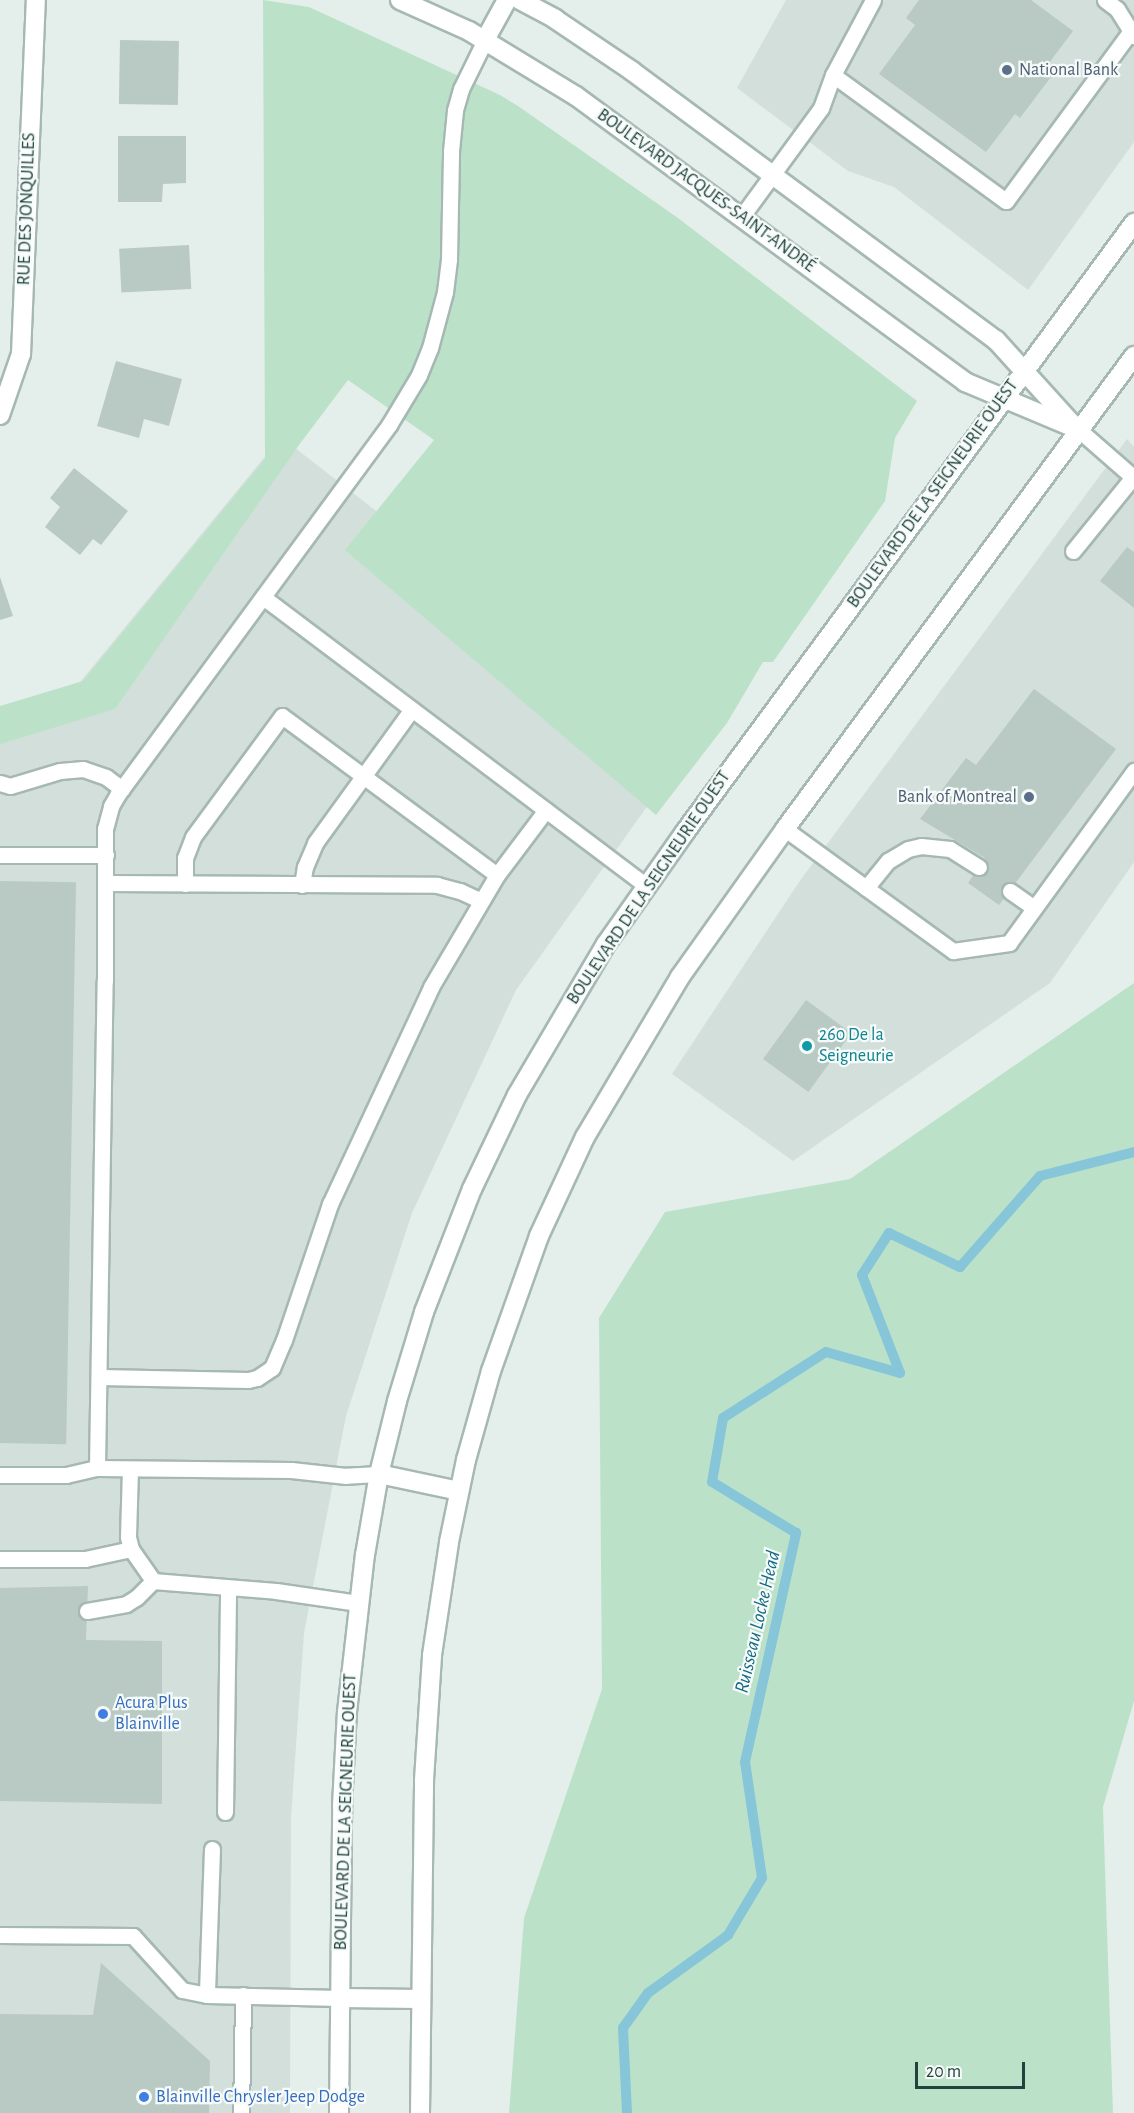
<!DOCTYPE html>
<html>
<head>
<meta charset="utf-8">
<style>
	body { margin:0 }
	#map { position:relative; width:1134px; height:2113px; overflow:hidden; background:#e4efeb; font-family:"Alegreya Sans",sans-serif }
	div>[style] { position:absolute }
	[style*='--x'] { left:calc(var(--x)*1px); top:calc(var(--y)*1px); width:calc(var(--w)*1px); rotate:calc(var(--a)*1deg) }
	.built>* { inset:0; background:#d2dfda }
	.green>* { inset:0; background:#bbe2c9 }
	.stream>* { height:10px; margin:-5px; padding:0 5px; transform-origin:5px; border-radius:5px; background:#87c5d9 }
	.building>* { inset:0; background:#b9cac5; transform-origin:0 0 }
	.roads { filter:drop-shadow(2px 0 #a6b8b3) drop-shadow(-2px 0 #a6b8b3) drop-shadow(0 2px #a6b8b3) drop-shadow(0 -2px #a6b8b3) }
	.lane>* { height:15px; margin:-7.5px; padding:0 7.5px; transform-origin:7.5px; border-radius:7.5px; background:#fff }
	.street>* { height:18px; margin:-9px; padding:0 9px; transform-origin:9px; border-radius:9px; background:#fff }
	.secondary>* { height:18px; margin:-9px; padding:0 9px; transform-origin:9px; border-radius:9px; background:#fff }
	.dots>* { width:16px; height:16px; translate:-50% -50%; box-sizing:border-box; border:3px solid #f6fbf9; border-radius:50% }
	span { translate:-50% -50%; white-space:nowrap; text-align:center; line-height:1.15; -webkit-text-stroke:4.5px #f6fbf9; paint-order:stroke }
	.service-label { font-size:18px; color:#4e5e75 }
	.left { translate:0 -50%; text-align:left }
	.right { translate:-100% -50%; text-align:right }
	.street-label { font-size:18px; color:#21433d }
	.culture-label { font-size:18px; color:#0d838f }
	.shop-label { font-size:18px; color:#366cbe }
	.water-label { font-size:20px; color:#146986; font-style:italic }
	.scale { position:absolute; left:915px; top:2062px; width:110px; height:27px; box-sizing:border-box; border:3px solid #21433d; border-top:0; padding-left:8px; font-size:18px; line-height:21px; white-space:nowrap; color:#21433d; -webkit-text-stroke:4px #f6fbf9; paint-order:stroke }
</style>
</head>
<body>
<div id="map">
	<div class="built">
		<div style="clip-path:polygon(786px 0,1134px 0,1134px 142px,1028px 290px,894px 187px,848px 171px,737px 88px)"></div>
		<div style="clip-path:polygon(281px 437px,686px 752px,516px 990px,412px 1213px,346px 1416px,304px 1633px,291px 1817px,290px 2113px,0 2113px,0 711px,76px 687px)"></div>
		<div style="clip-path:polygon(1127px 439px,1134px 447px,1134px 862px,1050px 983px,793px 1161px,672px 1074px,799px 882px)"></div>
	</div>
	<div class="green">
		<div style="clip-path:polygon(263px 0,309px 7px,500px 95px,518px 106px,678px 218px,917px 401px,895px 438px,885px 501px,773px 662px,763px 662px,727px 723px,656px 815px,345px 550px,434px 440px,348px 380px,299px 445px,115px 709px,0 744px,0 706px,83px 681px,265px 459px)"></div>
		<div style="clip-path:polygon(1134px 983px,1134px 1701px,1103px 1807px,1113px 2113px,509px 2113px,524px 1918px,602px 1689px,599px 1318px,665px 1212px,850px 1179px)"></div>
	</div>
	<div class="stream">
		<div style="--x:627;--y:2113;--w:85;--a:-92.7"></div>
		<div style="--x:623;--y:2028;--w:43;--a:-54.5"></div>
		<div style="--x:648;--y:1993;--w:99;--a:-35.9"></div>
		<div style="--x:728;--y:1935;--w:66;--a:-59.2"></div>
		<div style="--x:762;--y:1878;--w:117;--a:-98.3"></div>
		<div style="--x:745;--y:1762;--w:235;--a:-77.4"></div>
		<div style="--x:796;--y:1533;--w:98;--a:-148.7"></div>
		<div style="--x:712;--y:1482;--w:65;--a:-80.2"></div>
		<div style="--x:723;--y:1418;--w:122;--a:-32.7"></div>
		<div style="--x:826;--y:1352;--w:77;--a:15.8"></div>
		<div style="--x:900;--y:1373;--w:105;--a:-111.2"></div>
		<div style="--x:862;--y:1275;--w:50;--a:-57.3"></div>
		<div style="--x:889;--y:1233;--w:79;--a:25.6"></div>
		<div style="--x:960;--y:1267;--w:121;--a:-48.7"></div>
		<div style="--x:1040;--y:1176;--w:97;--a:-14.3"></div>
	</div>
	<div class="building">
		<div style="clip-path:polygon(919px 0,1031px 0,1073px 31px,1046px 67px,1054px 73px,1020px 118px,1015px 114px,986px 152px,879px 74px,915px 25px,906px 18px)"></div>
		<div style="left:120px;top:40px;width:59px;height:64px;rotate:1deg"></div>
		<div style="clip-path:polygon(118px 136px,186px 136px,186px 183px,163px 184px,162px 202px,118px 202px)"></div>
		<div style="left:189px;top:245px;width:44px;height:70px;rotate:87deg"></div>
		<div style="clip-path:polygon(116px 361px,182px 379px,169px 426px,144px 419px,139px 438px,97px 426px)"></div>
		<div style="clip-path:polygon(74px 468px,128px 511px,101px 545px,93px 539px,80px 555px,45px 527px,60px 507px,50px 498px)"></div>
		<div style="clip-path:polygon(1127px 547px,1134px 552px,1134px 608px,1100px 581px)"></div>
		<div style="clip-path:polygon(0 577px,13px 616px,0 620px)"></div>
		<div style="clip-path:polygon(1034px 689px,1116px 749px,999px 905px,968px 883px,985px 858px,920px 819px,966px 758px,976px 765px)"></div>
		<div style="left:0;top:881px;width:76px;height:562px;rotate:1deg"></div>
		<div style="left:806px;top:1000px;width:56px;height:73px;rotate:36deg"></div>
		<div style="clip-path:polygon(88px 1586px,86px 1640px,162px 1641px,162px 1804px,0 1801px,0 1588px)"></div>
		<div style="clip-path:polygon(101px 1963px,210px 2061px,209px 2113px,0 2113px,0 2014px,93px 2015px)"></div>
	</div>
	<div class="roads">
		<div class="lane">
			<div style="--x:873;--y:0;--w:85;--a:118.1"></div>
			<div style="--x:833;--y:75;--w:214;--a:36.1"></div>
			<div style="--x:1006;--y:201;--w:210;--a:-53.7"></div>
			<div style="--x:1105;--y:0;--w:15;--a:37"></div>
			<div style="--x:1117;--y:9;--w:32;--a:58"></div>
			<div style="--x:742;--y:216;--w:134;--a:-53.8"></div>
			<div style="--x:821;--y:108;--w:35;--a:-70"></div>
			<div style="--x:1079;--y:430;--w:73;--a:41.1"></div>
			<div style="--x:1073;--y:551;--w:95;--a:-51"></div>
			<div style="--x:263;--y:597;--w:480;--a:37"></div>
			<div style="--x:0;--y:783;--w:10;--a:17"></div>
			<div style="--x:10;--y:786;--w:52;--a:-16.7"></div>
			<div style="--x:60;--y:771;--w:23;--a:-5"></div>
			<div style="--x:83;--y:769;--w:24;--a:19"></div>
			<div style="--x:106;--y:777;--w:20;--a:37"></div>
			<div style="--x:785;--y:829;--w:208;--a:36"></div>
			<div style="--x:953;--y:951;--w:57;--a:-8.1"></div>
			<div style="--x:1009;--y:943;--w:213;--a:-54"></div>
			<div style="--x:0;--y:855;--w:106;--a:0"></div>
			<div style="--x:106;--y:883;--w:331;--a:0.3"></div>
			<div style="--x:437;--y:885;--w:24;--a:15"></div>
			<div style="--x:460;--y:891;--w:23;--a:25"></div>
			<div style="--x:185;--y:884;--w:26;--a:-90"></div>
			<div style="--x:185;--y:858;--w:22;--a:-69"></div>
			<div style="--x:193;--y:837;--w:150;--a:-53.7"></div>
			<div style="--x:282;--y:716;--w:267;--a:36.5"></div>
			<div style="--x:302;--y:885;--w:18;--a:-81"></div>
			<div style="--x:305;--y:867;--w:26;--a:-67"></div>
			<div style="--x:315;--y:843;--w:165;--a:-54.1"></div>
			<div style="--x:866;--y:888;--w:35;--a:-51"></div>
			<div style="--x:888;--y:861;--w:23;--a:-31"></div>
			<div style="--x:908;--y:849;--w:13;--a:-13"></div>
			<div style="--x:921;--y:846;--w:29;--a:6"></div>
			<div style="--x:950;--y:849;--w:34;--a:32"></div>
			<div style="--x:1010;--y:891;--w:29;--a:35"></div>
			<div style="--x:100;--y:1377;--w:148;--a:1.2"></div>
			<div style="--x:248;--y:1380;--w:9;--a:-13"></div>
			<div style="--x:257;--y:1378;--w:18;--a:-34"></div>
			<div style="--x:272;--y:1368;--w:30;--a:-67"></div>
			<div style="--x:284;--y:1340;--w:144;--a:-71.3"></div>
			<div style="--x:330;--y:1204;--w:239;--a:-65"></div>
			<div style="--x:431;--y:987;--w:130;--a:-59.5"></div>
			<div style="--x:497;--y:875;--w:81;--a:-53"></div>
			<div style="--x:130;--y:1469;--w:68;--a:91.7"></div>
			<div style="--x:128;--y:1537;--w:12;--a:76"></div>
			<div style="--x:131;--y:1549;--w:39;--a:55"></div>
			<div style="--x:153;--y:1581;--w:123;--a:4.6"></div>
			<div style="--x:276;--y:1591;--w:83;--a:8.3"></div>
			<div style="--x:379;--y:1474;--w:33;--a:177"></div>
			<div style="--x:346;--y:1476;--w:55;--a:-173.8"></div>
			<div style="--x:291;--y:1470;--w:194;--a:-179.4"></div>
			<div style="--x:97;--y:1468;--w:487;--a:-89.1"></div>
			<div style="--x:105;--y:981;--w:152;--a:-90"></div>
			<div style="--x:105;--y:829;--w:24;--a:-75"></div>
			<div style="--x:111;--y:806;--w:14;--a:-60"></div>
			<div style="--x:118;--y:794;--w:458;--a:-53.7"></div>
			<div style="--x:389;--y:425;--w:58;--a:-59"></div>
			<div style="--x:419;--y:375;--w:29;--a:-68"></div>
			<div style="--x:430;--y:348;--w:58;--a:-75"></div>
			<div style="--x:445;--y:292;--w:33;--a:-83"></div>
			<div style="--x:449;--y:259;--w:108;--a:-88.9"></div>
			<div style="--x:451;--y:151;--w:41;--a:-84.4"></div>
			<div style="--x:455;--y:110;--w:22;--a:-74"></div>
			<div style="--x:461;--y:89;--w:55;--a:-63.9"></div>
			<div style="--x:0;--y:1475;--w:66;--a:0"></div>
			<div style="--x:66;--y:1475;--w:32;--a:-13"></div>
			<div style="--x:0;--y:1559;--w:85;--a:0"></div>
			<div style="--x:85;--y:1559;--w:47;--a:-12.3"></div>
			<div style="--x:87;--y:1611;--w:40;--a:-10"></div>
			<div style="--x:126;--y:1604;--w:13;--a:-32"></div>
			<div style="--x:137;--y:1597;--w:23;--a:-45"></div>
			<div style="--x:225;--y:1812;--w:224;--a:-89.2"></div>
			<div style="--x:212;--y:1849;--w:146;--a:92"></div>
			<div style="--x:207;--y:1995;--w:133;--a:1.3"></div>
			<div style="--x:0;--y:1935;--w:133;--a:0.4"></div>
			<div style="--x:133;--y:1936;--w:73;--a:47.8"></div>
			<div style="--x:182;--y:1990;--w:25;--a:11"></div>
			<div style="--x:241;--y:2113;--w:118;--a:-89"></div>
		</div>
		<div class="street">
			<div style="--x:485;--y:40;--w:46;--a:-61.2"></div>
			<div style="--x:0;--y:415;--w:65;--a:-71"></div>
			<div style="--x:21;--y:354;--w:354;--a:-87.6"></div>
		</div>
		<div class="secondary">
			<div style="--x:400;--y:0;--w:76;--a:24.2"></div>
			<div style="--x:469;--y:31;--w:125;--a:31.3"></div>
			<div style="--x:576;--y:96;--w:483;--a:36.3"></div>
			<div style="--x:965;--y:382;--w:124;--a:22.8"></div>
			<div style="--x:520;--y:0;--w:40;--a:28"></div>
			<div style="--x:555;--y:19;--w:93;--a:34"></div>
			<div style="--x:632;--y:71;--w:453;--a:36.5"></div>
			<div style="--x:996;--y:340;--w:118;--a:47.8"></div>
			<div style="--x:379;--y:1474;--w:82;--a:12"></div>
			<div style="--x:340;--y:1998;--w:81;--a:0.7"></div>
			<div style="--x:339;--y:2113;--w:307;--a:-89.4"></div>
			<div style="--x:342;--y:1806;--w:94;--a:-87"></div>
			<div style="--x:347;--y:1712;--w:158;--a:-83.5"></div>
			<div style="--x:365;--y:1555;--w:82;--a:-80.2"></div>
			<div style="--x:379;--y:1474;--w:75;--a:-76.1"></div>
			<div style="--x:397;--y:1401;--w:93;--a:-73.1"></div>
			<div style="--x:424;--y:1312;--w:132;--a:-68.7"></div>
			<div style="--x:472;--y:1189;--w:104;--a:-64.4"></div>
			<div style="--x:517;--y:1095;--w:175;--a:-59.5"></div>
			<div style="--x:606;--y:944;--w:137;--a:-54.8"></div>
			<div style="--x:685;--y:832;--w:757;--a:-53.6"></div>
			<div style="--x:420;--y:2113;--w:333;--a:-89.3"></div>
			<div style="--x:424;--y:1780;--w:125;--a:-86.3"></div>
			<div style="--x:432;--y:1655;--w:114;--a:-81.4"></div>
			<div style="--x:449;--y:1542;--w:84;--a:-78.3"></div>
			<div style="--x:466;--y:1460;--w:92;--a:-74.3"></div>
			<div style="--x:491;--y:1371;--w:143;--a:-70.4"></div>
			<div style="--x:539;--y:1236;--w:109;--a:-65.1"></div>
			<div style="--x:585;--y:1137;--w:186;--a:-59.3"></div>
			<div style="--x:680;--y:977;--w:181;--a:-54.6"></div>
			<div style="--x:785;--y:829;--w:588;--a:-53.58"></div>
		</div>
	</div>
	<div class="dots">
		<div style="left:1007px;top:70px;background:#5c6f8a"></div>
		<div style="left:1029px;top:797px;background:#5c6f8a"></div>
		<div style="left:807px;top:1046px;background:#0f9aa8"></div>
		<div style="left:103px;top:1714px;background:#3f7fe0"></div>
		<div style="left:144px;top:2097px;background:#3f7fe0"></div>
	</div>
	<div class="service-label">
		<span class="left" style="left:1019px;top:70px">National Bank</span>
		<span class="right" style="left:1017px;top:797px">Bank of Montreal</span>
	</div>
	<div class="street-label">
		<span style="left:706px;top:191px;rotate:36deg">BOULEVARD JACQUES-SAINT-ANDRÉ</span>
		<span style="left:27px;top:209px;rotate:-88deg">RUE DES JONQUILLES</span>
		<span style="left:933px;top:494px;rotate:-54deg">BOULEVARD DE LA SEIGNEURIE OUEST</span>
		<span style="left:649px;top:888px;rotate:-56deg">BOULEVARD DE LA SEIGNEURIE OUEST</span>
		<span style="left:346px;top:1812px;rotate:-88deg">BOULEVARD DE LA SEIGNEURIE OUEST</span>
	</div>
	<div class="culture-label">
		<span class="left" style="left:819px;top:1046px">260 De la<br>Seigneurie</span>
	</div>
	<div class="shop-label">
		<span class="left" style="left:115px;top:1714px">Acura Plus<br>Blainville</span>
		<span class="left" style="left:156px;top:2097px">Blainville Chrysler Jeep Dodge</span>
	</div>
	<div class="water-label">
		<span style="left:758px;top:1622px;rotate:-77deg">Ruisseau Locke Head</span>
	</div>
	<div class="scale">20 m</div>
</div>
</body>
</html>
